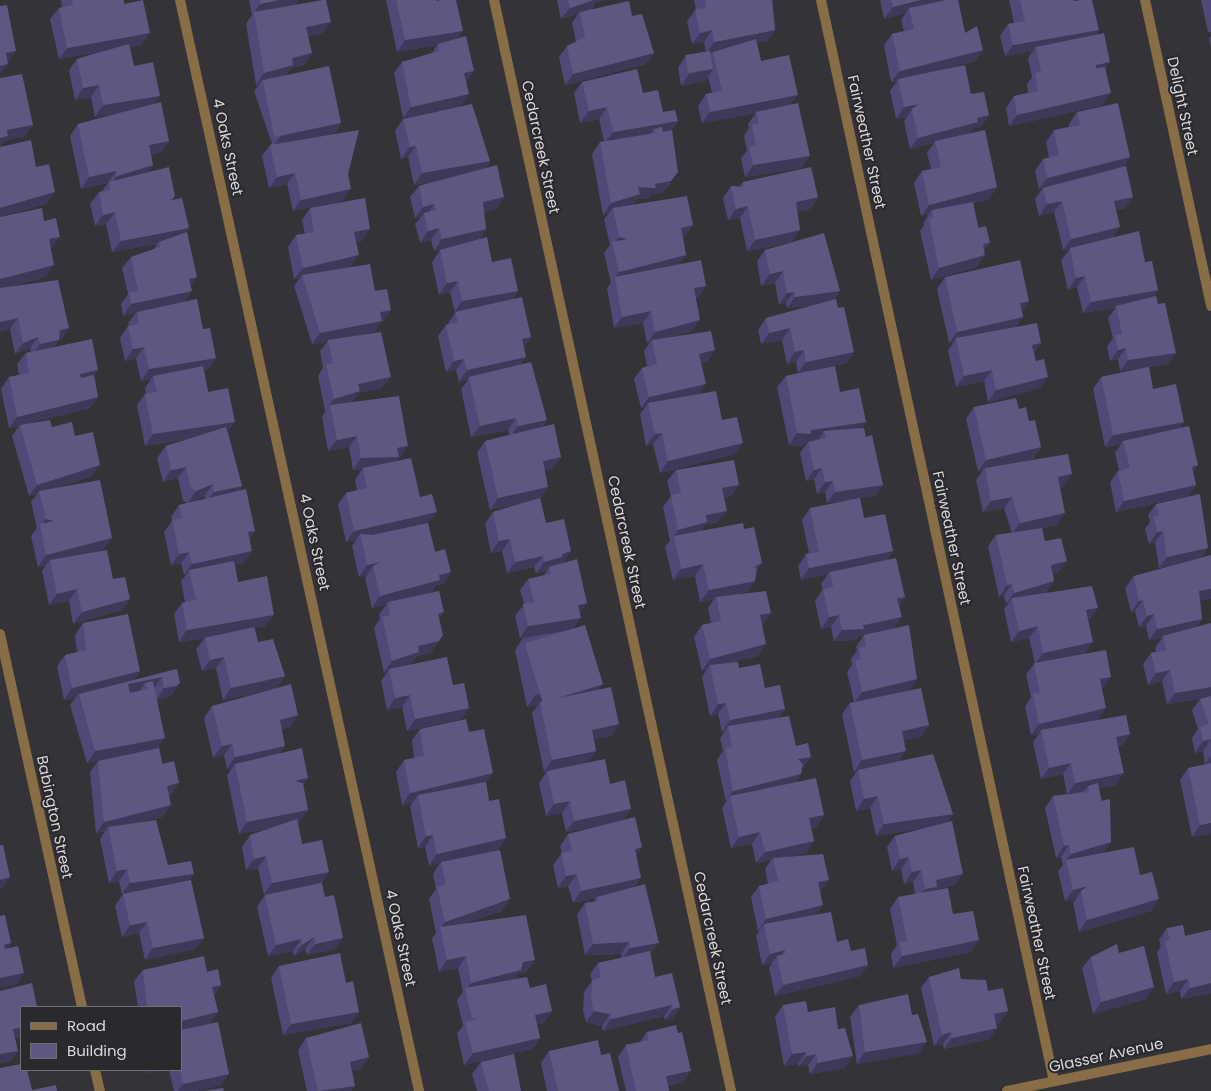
<!DOCTYPE html>
<html>
<head>
<meta charset="utf-8">
<style>
	body { margin:0 }
	#map { position:relative; width:1211px; height:1091px; overflow:hidden; background:#333338; font-family:Poppins,sans-serif }
	div>[style] { position:absolute }
	[style*='--x'] { left:calc(var(--x)*1px); top:calc(var(--y)*1px); width:calc(var(--w)*1px); rotate:calc(var(--a)*1deg) }
	.street>* { height:10px; margin:-5px; padding:0 5px; transform-origin:5px; border-radius:5px; background:#896d47 }
	.wall>* { inset:0; background:#504877 }
	.shaded-wall>* { inset:0; background:#3e3959 }
	.building>* { inset:0; background:#5f5781; transform-origin:0 0 }
	span { translate:-50% -50%; white-space:nowrap; text-align:center; line-height:1.15; -webkit-text-stroke:4px #29292e; paint-order:stroke }
	.street-label { font-size:15px; color:#d8d8db }
	.legend { position:absolute; left:20px; top:1006px; width:162px; height:65px; box-sizing:border-box; background:#29292e; border:1px solid #6f6f73; margin:0; padding:6px 9px; list-style:none; font-size:15px; color:#d8d8db }
	.legend li { display:flex; align-items:center; gap:10px; height:25px }
	.legend b { width:25px; border:1px solid #6f6f73 }
</style>
</head>
<body>
<div id="map">
	<div class="street">
		<div style="--x:180;--y:0;--w:1117;--a:77.64"></div>
		<div style="--x:494;--y:0;--w:1116;--a:77.74"></div>
		<div style="--x:821;--y:0;--w:1106;--a:77.84"></div>
		<div style="--x:1145;--y:0;--w:313;--a:77.8"></div>
		<div style="--x:0;--y:634;--w:382;--a:77.6"></div>
		<div style="--x:95;--y:1070;--w:22;--a:77"></div>
		<div style="--x:1007;--y:1091;--w:208;--a:-11.6"></div>
	</div>
	<div class="wall">
		<div style="clip-path:polygon(61px 0,124px 0,124px 4px,142px 45px,130px 47px,134px 66px,155px 104px,169px 141px,161px 152px,151px 155px,153px 165px,147px 173px,175px 196px,172px 201px,186px 233px,191px 286px,184px 302px,203px 329px,216px 358px,208px 369px,204px 370px,208px 392px,228px 432px,242px 486px,239px 491px,255px 531px,250px 538px,244px 563px,235px 565px,238px 582px,266px 626px,255px 628px,258px 642px,285px 676px,277px 688px,223px 700px,216px 668px,202px 671px,196px 649px,205px 638px,215px 636px,179px 642px,174px 614px,182px 603px,185px 602px,181px 581px,186px 575px,184px 575px,181px 563px,171px 565px,164px 532px,172px 521px,171px 517px,179px 505px,205px 499px,204px 496px,188px 503px,183px 501px,178px 478px,163px 482px,157px 458px,166px 446px,189px 439px,145px 446px,137px 405px,145px 394px,146px 394px,145px 388px,151px 379px,141px 381px,136px 358px,125px 361px,120px 338px,128px 326px,129px 326px,128px 323px,136px 313px,123px 316px,121px 304px,128px 294px,122px 268px,131px 257px,154px 249px,157px 244px,112px 252px,106px 224px,95px 226px,90px 204px,99px 192px,102px 191px,108px 183px,81px 189px,70px 136px,78px 124px,123px 112px,95px 117px,91px 97px,75px 100px,69px 70px,77px 59px,99px 52px,59px 59px,50px 19px,59px 8px,62px 7px)"></div>
		<div style="clip-path:polygon(249px 0,299px 0,295px 5px,323px 33px,308px 36px,304px 65px,291px 68px,286px 75px,341px 123px,334px 134px,343px 201px,293px 211px,287px 184px,269px 188px,262px 156px,270px 145px,272px 144px,254px 91px,259px 84px,256px 85px,246px 24px,252px 15px)"></div>
		<div style="clip-path:polygon(386px 0,436px 0,457px 39px,466px 82px,461px 106px,403px 118px,394px 73px,402px 62px,432px 53px,437px 45px,397px 52px)"></div>
		<div style="clip-path:polygon(557px 0,606px 0,596px 2px,591px 10px,632px 16px,654px 53px,646px 64px,565px 85px,559px 57px,567px 46px,576px 42px,572px 23px,578px 14px,561px 19px)"></div>
		<div style="clip-path:polygon(694px 0,772px 0,775px 30px,767px 41px,757px 43px,761px 61px,791px 105px,802px 168px,745px 177px,741px 158px,747px 151px,744px 136px,749px 128px,748px 124px,756px 113px,702px 123px,698px 106px,706px 94px,712px 93px,708px 77px,705px 81px,681px 86px,678px 67px,686px 56px,706px 52px,704px 42px,692px 44px,687px 21px,696px 9px)"></div>
		<div style="clip-path:polygon(880px 0,958px 0,965px 33px,983px 50px,975px 61px,933px 72px,971px 94px,989px 115px,981px 127px,974px 128px,970px 134px,997px 187px,989px 199px,973px 203px,984px 251px,977px 267px,931px 280px,920px 231px,924px 225px,924px 222px,929px 214px,921px 216px,914px 183px,922px 171px,931px 169px,927px 153px,934px 143px,910px 149px,904px 121px,907px 117px,896px 119px,890px 91px,897px 81px,891px 82px,884px 45px,892px 34px,904px 31px,901px 20px,906px 13px,884px 19px)"></div>
		<div style="clip-path:polygon(1009px 0,1073px 0,1074px 1px,1099px 30px,1096px 35px,1105px 68px,1103px 105px,1009px 126px,1006px 108px,1014px 96px,1028px 93px,1027px 84px,1032px 77px,1028px 58px,1033px 51px,1005px 56px,1000px 36px,1008px 24px,1014px 23px)"></div>
		<div style="clip-path:polygon(1201px 0,1211px 0,1211px 32px,1208px 32px)"></div>
		<div style="clip-path:polygon(1211px 36px,1211px 46px,1209px 39px)"></div>
		<div style="clip-path:polygon(582px 82px,643px 93px,663px 112px,678px 121px,672px 130px,670px 184px,663px 192px,651px 195px,648px 199px,637px 199px,633px 204px,685px 237px,683px 237px,686px 255px,679px 264px,706px 286px,698px 297px,696px 298px,692px 331px,670px 337px,707px 362px,701px 363px,699px 394px,722px 420px,735px 454px,660px 473px,653px 444px,646px 446px,640px 414px,645px 407px,641px 408px,634px 379px,642px 368px,647px 366px,644px 351px,650px 342px,647px 343px,643px 323px,614px 328px,607px 288px,611px 283px,604px 253px,610px 245px,604px 219px,609px 213px,603px 215px,592px 154px,600px 142px,604px 141px,599px 119px,580px 123px,574px 93px)"></div>
		<div style="clip-path:polygon(1077px 112px,1130px 157px,1122px 167px,1133px 197px,1125px 208px,1116px 210px,1113px 238px,1145px 262px,1158px 290px,1154px 296px,1176px 353px,1167px 364px,1149px 367px,1153px 389px,1184px 422px,1180px 428px,1198px 465px,1193px 472px,1196px 485px,1188px 496px,1116px 512px,1110px 482px,1118px 471px,1119px 470px,1115px 453px,1121px 444px,1105px 447px,1093px 389px,1101px 377px,1146px 367px,1120px 371px,1118px 359px,1110px 361px,1107px 347px,1113px 338px,1108px 318px,1115px 308px,1083px 313px,1077px 287px,1068px 290px,1061px 260px,1070px 249px,1063px 250px,1054px 212px,1039px 216px,1035px 199px,1043px 188px,1039px 189px,1035px 171px,1043px 159px,1049px 158px,1046px 142px,1054px 130px,1069px 127px,1069px 124px)"></div>
		<div style="clip-path:polygon(403px 119px,490px 161px,486px 168px,496px 209px,484px 212px,486px 229px,479px 240px,492px 262px,518px 291px,513px 299px,531px 337px,524px 348px,526px 357px,520px 365px,547px 420px,542px 427px,561px 457px,552px 469px,545px 470px,540px 499px,546px 523px,571px 551px,563px 563px,587px 603px,579px 613px,574px 628px,603px 684px,599px 689px,619px 724px,611px 736px,594px 739px,596px 751px,588px 762px,544px 772px,532px 713px,538px 705px,527px 707px,515px 650px,523px 638px,540px 635px,520px 638px,515px 616px,524px 604px,520px 590px,528px 579px,544px 575px,547px 571px,536px 573px,534px 567px,507px 573px,502px 551px,491px 553px,485px 524px,493px 512px,525px 502px,490px 510px,477px 453px,485px 441px,509px 435px,508px 430px,471px 437px,461px 389px,468px 380px,459px 382px,456px 370px,446px 372px,438px 336px,446px 325px,447px 325px,455px 313px,450px 292px,439px 295px,432px 262px,440px 250px,462px 244px,434px 251px,431px 240px,420px 243px,415px 224px,421px 217px,415px 218px,410px 197px,419px 186px,434px 181px,414px 185px,408px 157px,401px 159px,395px 131px)"></div>
		<div style="clip-path:polygon(743px 182px,818px 197px,810px 209px,797px 212px,800px 230px,791px 242px,747px 251px,740px 218px,728px 220px,723px 198px,731px 186px,739px 187px)"></div>
		<div style="clip-path:polygon(310px 208px,362px 241px,356px 242px,350px 267px,342px 269px,375px 291px,391px 310px,383px 321px,381px 322px,374px 332px,357px 335px,382px 388px,358px 393px,352px 402px,400px 458px,398px 458px,396px 461px,420px 497px,428px 524px,435px 552px,451px 572px,443px 584px,436px 585px,432px 592px,411px 597px,439px 619px,431px 653px,417px 656px,411px 664px,406px 665px,453px 685px,469px 708px,461px 719px,407px 731px,402px 707px,387px 710px,381px 681px,388px 671px,384px 673px,374px 628px,380px 619px,379px 614px,387px 604px,372px 608px,365px 578px,367px 575px,359px 577px,352px 546px,356px 540px,346px 542px,338px 504px,346px 493px,357px 490px,355px 480px,362px 469px,353px 470px,349px 447px,328px 451px,322px 417px,326px 410px,325px 411px,318px 376px,323px 368px,320px 351px,327px 342px,312px 344px,294px 286px,300px 278px,294px 279px,288px 247px,296px 235px,305px 234px,302px 220px)"></div>
		<div style="clip-path:polygon(0 217px,44px 221px,52px 248px,51px 248px,46px 277px,8px 287px,69px 328px,61px 340px,59px 340px,54px 347px,94px 376px,98px 397px,90px 408px,29px 423px,52px 427px,75px 436px,92px 476px,56px 488px,104px 549px,90px 553px,113px 579px,130px 599px,122px 610px,73px 624px,69px 601px,49px 605px,42px 571px,46px 565px,38px 567px,31px 536px,37px 528px,31px 502px,37px 494px,29px 496px,12px 436px,19px 426px,9px 428px,1px 389px,9px 377px,19px 375px,17px 364px,26px 353px,31px 352px,30px 348px,15px 354px,10px 329px)"></div>
		<div style="clip-path:polygon(765px 250px,840px 291px,834px 300px,838px 308px,854px 352px,846px 363px,812px 370px,840px 392px,866px 422px,862px 428px,883px 485px,875px 496px,860px 498px,864px 518px,893px 551px,887px 560px,899px 606px,894px 628px,917px 679px,909px 690px,929px 725px,921px 737px,904px 740px,899px 761px,953px 814px,946px 823px,955px 885px,935px 890px,953px 914px,971px 952px,893px 968px,891px 954px,897px 945px,890px 909px,898px 897px,915px 894px,913px 882px,904px 884px,901px 869px,892px 871px,887px 847px,895px 836px,924px 828px,876px 836px,870px 808px,856px 811px,850px 781px,857px 771px,854px 772px,842px 714px,850px 703px,854px 702px,847px 672px,852px 665px,851px 659px,857px 651px,856px 647px,864px 635px,886px 630px,859px 636px,856px 640px,834px 641px,831px 627px,821px 629px,815px 601px,823px 589px,821px 584px,828px 574px,801px 580px,798px 566px,806px 554px,809px 553px,802px 520px,810px 508px,853px 500px,827px 503px,825px 492px,817px 494px,814px 479px,806px 481px,800px 453px,808px 442px,819px 439px,807px 441px,803px 446px,789px 445px,777px 387px,786px 376px,798px 373px,796px 362px,787px 364px,782px 340px,761px 344px,758px 330px,766px 318px,816px 305px,787px 308px,786px 303px,779px 305px,775px 283px,761px 286px,757px 261px)"></div>
		<div style="clip-path:polygon(945px 277px,1029px 301px,1022px 311px,1023px 317px,1016px 327px,1034px 354px,1040px 388px,988px 402px,984px 381px,956px 387px,948px 350px,954px 342px,949px 343px,937px 289px)"></div>
		<div style="clip-path:polygon(974px 407px,1019px 409px,1029px 421px,1041px 447px,1033px 459px,1021px 462px,1064px 486px,1060px 487px,1057px 525px,1036px 529px,1045px 541px,1058px 573px,1053px 574px,1054px 581px,1046px 593px,1090px 620px,1088px 620px,1085px 653px,1103px 688px,1102px 688px,1098px 720px,1130px 734px,1122px 745px,1118px 746px,1116px 785px,1099px 788px,1111px 842px,1103px 853px,1140px 875px,1151px 911px,1079px 932px,1073px 903px,1076px 899px,1065px 901px,1058px 871px,1063px 865px,1061px 857px,1056px 858px,1045px 808px,1053px 796px,1067px 794px,1063px 774px,1041px 779px,1033px 742px,1039px 734px,1031px 735px,1025px 706px,1031px 697px,1026px 674px,1035px 663px,1029px 638px,1011px 642px,1004px 609px,1008px 604px,1006px 604px,1004px 595px,999px 597px,988px 546px,996px 535px,1012px 533px,1004px 508px,983px 512px,976px 480px,983px 470px,978px 471px,966px 419px)"></div>
		<div style="clip-path:polygon(676px 470px,731px 496px,724px 498px,718px 522px,704px 525px,701px 531px,744px 529px,756px 571px,755px 581px,747px 592px,737px 594px,763px 624px,762px 625px,758px 656px,733px 662px,739px 668px,765px 688px,779px 718px,796px 746px,811px 757px,802px 768px,801px 774px,795px 782px,824px 815px,816px 827px,811px 828px,814px 841px,806px 853px,787px 857px,821px 891px,820px 891px,816px 915px,837px 942px,868px 965px,860px 976px,775px 996px,769px 968px,772px 963px,762px 965px,756px 936px,759px 931px,758px 931px,751px 897px,759px 886px,768px 884px,765px 869px,771px 860px,756px 863px,752px 844px,731px 848px,722px 808px,726px 802px,717px 760px,723px 751px,720px 738px,725px 731px,722px 732px,718px 714px,710px 716px,702px 677px,707px 669px,702px 671px,694px 637px,702px 625px,711px 623px,708px 608px,714px 599px,700px 602px,695px 576px,673px 580px,665px 547px,670px 541px,663px 507px,671px 496px,667px 481px)"></div>
		<div style="clip-path:polygon(1156px 504px,1201px 558px,1200px 601px,1202px 619px,1197px 627px,1211px 623px,1211px 763px,1205px 764px,1203px 751px,1195px 753px,1192px 738px,1198px 729px,1192px 710px,1200px 699px,1167px 704px,1162px 681px,1148px 685px,1143px 664px,1151px 653px,1156px 652px,1155px 648px,1162px 638px,1149px 640px,1146px 626px,1139px 627px,1135px 611px,1131px 612px,1125px 588px,1134px 576px,1176px 565px,1159px 568px,1155px 542px,1149px 544px,1145px 529px,1150px 522px,1148px 515px)"></div>
		<div style="clip-path:polygon(83px 623px,140px 671px,134px 680px,177px 669px,172px 694px,168px 697px,157px 700px,159px 748px,171px 795px,168px 795px,162px 817px,136px 823px,168px 865px,190px 881px,204px 938px,195px 949px,145px 960px,139px 933px,122px 937px,115px 906px,123px 894px,128px 893px,122px 894px,119px 881px,109px 883px,100px 839px,105px 831px,96px 833px,90px 772px,98px 761px,104px 759px,87px 763px,70px 705px,76px 697px,64px 700px,57px 666px,65px 655px,77px 652px,75px 635px)"></div>
		<div style="clip-path:polygon(212px 706px,298px 715px,290px 727px,282px 729px,280px 753px,303px 785px,300px 822px,298px 822px,302px 844px,329px 872px,321px 883px,335px 949px,307px 955px,305px 949px,294px 956px,293px 951px,268px 956px,257px 907px,265px 895px,311px 885px,264px 895px,258px 868px,246px 870px,242px 847px,250px 835px,276px 827px,239px 834px,227px 776px,232px 768px,227px 769px,224px 755px,213px 758px,204px 718px)"></div>
		<div style="clip-path:polygon(420px 729px,469px 732px,486px 783px,489px 801px,506px 838px,498px 850px,471px 856px,502px 911px,466px 923px,527px 972px,519px 973px,514px 980px,530px 988px,552px 1011px,544px 1023px,537px 1024px,540px 1038px,532px 1049px,464px 1065px,457px 1033px,463px 1026px,457px 1000px,463px 992px,458px 968px,439px 972px,432px 938px,436px 933px,429px 899px,436px 889px,433px 874px,440px 863px,429px 866px,425px 847px,418px 848px,410px 806px,413px 802px,402px 805px,396px 772px,404px 760px,414px 758px,412px 740px)"></div>
		<div style="clip-path:polygon(1188px 768px,1211px 834px,1192px 837px,1180px 780px)"></div>
		<div style="clip-path:polygon(547px 771px,610px 784px,623px 820px,642px 847px,636px 855px,635px 887px,651px 954px,650px 954px,655px 977px,680px 1007px,672px 1019px,665px 1020px,664px 1016px,603px 1031px,602px 1026px,586px 1022px,583px 1011px,584px 992px,592px 981px,590px 974px,598px 963px,622px 958px,621px 954px,585px 955px,577px 915px,585px 903px,594px 902px,596px 898px,573px 903px,568px 886px,558px 888px,553px 865px,562px 853px,560px 846px,568px 834px,608px 824px,566px 832px,562px 813px,546px 816px,539px 783px)"></div>
		<div style="clip-path:polygon(1167px 928px,1185px 936px,1211px 930px,1211px 993px,1181px 999px,1180px 991px,1166px 994px,1157px 952px,1161px 947px,1159px 940px)"></div>
		<div style="clip-path:polygon(1119px 953px,1146px 999px,1093px 1014px,1082px 968px,1091px 957px)"></div>
		<div style="clip-path:polygon(279px 966px,346px 983px,359px 1012px,351px 1023px,283px 1035px,271px 978px)"></div>
		<div style="clip-path:polygon(143px 970px,207px 972px,221px 985px,214px 995px,218px 1012px,210px 1023px,229px 1074px,221px 1085px,196px 1091px,174px 1091px,169px 1070px,181px 1070px,181px 1007px,138px 1007px,134px 981px)"></div>
		<div style="clip-path:polygon(929px 977px,961px 979px,988px 991px,1008px 1011px,1000px 1023px,996px 1024px,997px 1028px,989px 1039px,944px 1049px,943px 1044px,934px 1046px,921px 988px)"></div>
		<div style="clip-path:polygon(783px 1005px,808px 1012px,845px 1068px,810px 1074px,808px 1065px,798px 1067px,798px 1064px,784px 1066px,775px 1017px)"></div>
		<div style="clip-path:polygon(859px 1005px,912px 1015px,919px 1053px,857px 1064px,850px 1017px)"></div>
		<div style="clip-path:polygon(647px 1032px,683px 1082px,668px 1086px,669px 1091px,626px 1091px,618px 1057px,626px 1045px,640px 1042px)"></div>
		<div style="clip-path:polygon(306px 1038px,369px 1057px,361px 1069px,352px 1071px,355px 1086px,351px 1091px,307px 1091px,298px 1050px)"></div>
		<div style="clip-path:polygon(549px 1051px,601px 1055px,619px 1091px,547px 1091px,541px 1063px)"></div>
		<div style="clip-path:polygon(481px 1062px,521px 1091px,477px 1091px,472px 1074px)"></div>
	</div>
	<div class="shaded-wall">
		<div style="clip-path:polygon(279px 0,299px 0,294px 7px,254px 13px,260px 4px)"></div>
		<div style="clip-path:polygon(591px 0,606px 0,596px 2px,590px 10px,580px 12px,578px 14px,561px 19px,570px 8px)"></div>
		<div style="clip-path:polygon(920px 0,947px 0,909px 8px,906px 13px,884px 19px,893px 7px)"></div>
		<div style="clip-path:polygon(331px 22px,323px 33px,298px 39px,306px 27px)"></div>
		<div style="clip-path:polygon(712px 30px,704px 42px,692px 44px,700px 33px)"></div>
		<div style="clip-path:polygon(775px 30px,767px 41px,706px 54px,714px 42px)"></div>
		<div style="clip-path:polygon(1099px 30px,1091px 42px,1036px 47px,1033px 51px,1005px 56px,1013px 45px)"></div>
		<div style="clip-path:polygon(463px 31px,454px 42px,397px 52px,405px 40px)"></div>
		<div style="clip-path:polygon(150px 33px,142px 45px,59px 59px,67px 48px)"></div>
		<div style="clip-path:polygon(983px 50px,975px 61px,899px 80px,898px 79px,897px 81px,891px 82px,900px 71px)"></div>
		<div style="clip-path:polygon(16px 51px,8px 62px,6px 53px)"></div>
		<div style="clip-path:polygon(312px 53px,304px 65px,291px 68px,285px 76px,262px 80px,259px 84px,256px 85px,264px 73px,292px 58px)"></div>
		<div style="clip-path:polygon(654px 53px,646px 64px,565px 85px,573px 74px)"></div>
		<div style="clip-path:polygon(1110px 62px,1102px 73px,1088px 76px,1096px 65px)"></div>
		<div style="clip-path:polygon(8px 64px,0 75px,0 66px)"></div>
		<div style="clip-path:polygon(713px 69px,705px 81px,681px 86px,689px 74px)"></div>
		<div style="clip-path:polygon(474px 71px,466px 83px,464px 73px)"></div>
		<div style="clip-path:polygon(99px 85px,91px 97px,75px 100px,83px 88px)"></div>
		<div style="clip-path:polygon(1111px 93px,1103px 105px,1009px 126px,1017px 115px)"></div>
		<div style="clip-path:polygon(469px 94px,461px 106px,403px 118px,411px 107px)"></div>
		<div style="clip-path:polygon(798px 95px,789px 106px,702px 123px,710px 112px)"></div>
		<div style="clip-path:polygon(160px 96px,152px 108px,95px 117px,103px 105px)"></div>
		<div style="clip-path:polygon(919px 104px,912px 109px,907px 117px,896px 119px,904px 107px)"></div>
		<div style="clip-path:polygon(607px 107px,599px 119px,580px 123px,589px 111px)"></div>
		<div style="clip-path:polygon(989px 115px,981px 127px,974px 128px,970px 134px,935px 141px,934px 143px,910px 149px,918px 138px,977px 118px)"></div>
		<div style="clip-path:polygon(678px 121px,670px 133px,655px 133px,654px 129px,649px 136px,605px 143px,613px 132px)"></div>
		<div style="clip-path:polygon(341px 123px,333px 135px,273px 147px,281px 136px)"></div>
		<div style="clip-path:polygon(33px 125px,24px 137px,5px 141px,0 147px,0 138px,7px 130px)"></div>
		<div style="clip-path:polygon(169px 141px,161px 152px,141px 157px,149px 145px)"></div>
		<div style="clip-path:polygon(416px 146px,408px 157px,401px 159px,410px 147px)"></div>
		<div style="clip-path:polygon(810px 156px,802px 168px,745px 177px,753px 165px)"></div>
		<div style="clip-path:polygon(1130px 157px,1122px 169px,1039px 189px,1047px 178px)"></div>
		<div style="clip-path:polygon(490px 161px,482px 173px,414px 185px,422px 173px)"></div>
		<div style="clip-path:polygon(153px 165px,145px 176px,109px 188px,117px 176px)"></div>
		<div style="clip-path:polygon(116px 171px,108px 183px,81px 189px,89px 177px)"></div>
		<div style="clip-path:polygon(678px 172px,663px 192px,651px 195px,648px 199px,637px 199px,632px 206px,613px 208px,609px 213px,603px 215px,611px 203px,638px 187px,655px 184px)"></div>
		<div style="clip-path:polygon(295px 173px,287px 184px,269px 188px,277px 177px)"></div>
		<div style="clip-path:polygon(997px 187px,989px 199px,933px 213px,932px 210px,929px 214px,921px 216px,929px 205px)"></div>
		<div style="clip-path:polygon(351px 189px,343px 201px,293px 211px,301px 200px)"></div>
		<div style="clip-path:polygon(55px 192px,47px 204px,0 217px,0 208px)"></div>
		<div style="clip-path:polygon(504px 197px,496px 209px,475px 214px,483px 202px)"></div>
		<div style="clip-path:polygon(818px 197px,810px 209px,788px 214px,796px 202px)"></div>
		<div style="clip-path:polygon(1133px 197px,1125px 208px,1106px 212px,1114px 201px)"></div>
		<div style="clip-path:polygon(1062px 201px,1054px 212px,1039px 216px,1047px 204px)"></div>
		<div style="clip-path:polygon(434px 204px,426px 216px,424px 213px,421px 217px,415px 218px,423px 207px)"></div>
		<div style="clip-path:polygon(748px 206px,740px 218px,728px 220px,736px 209px)"></div>
		<div style="clip-path:polygon(115px 212px,106px 224px,95px 226px,103px 215px)"></div>
		<div style="clip-path:polygon(693px 225px,685px 237px,673px 239px,681px 228px)"></div>
		<div style="clip-path:polygon(1120px 227px,1112px 239px,1063px 250px,1071px 239px)"></div>
		<div style="clip-path:polygon(189px 228px,181px 240px,159px 242px,157px 244px,112px 252px,121px 241px)"></div>
		<div style="clip-path:polygon(439px 228px,431px 240px,420px 243px,428px 231px)"></div>
		<div style="clip-path:polygon(370px 229px,362px 241px,346px 244px,354px 232px)"></div>
		<div style="clip-path:polygon(486px 229px,478px 241px,434px 251px,442px 239px)"></div>
		<div style="clip-path:polygon(800px 230px,791px 242px,747px 251px,755px 240px)"></div>
		<div style="clip-path:polygon(60px 237px,52px 248px,40px 251px,49px 239px)"></div>
		<div style="clip-path:polygon(619px 237px,628px 239px,613px 245px)"></div>
		<div style="clip-path:polygon(990px 243px,982px 254px,983px 244px)"></div>
		<div style="clip-path:polygon(359px 255px,350px 267px,303px 277px,302px 275px,300px 278px,294px 279px,303px 268px)"></div>
		<div style="clip-path:polygon(686px 255px,678px 266px,615px 277px,619px 272px)"></div>
		<div style="clip-path:polygon(985px 255px,977px 267px,931px 280px,939px 268px)"></div>
		<div style="clip-path:polygon(54px 265px,46px 277px,0 289px,0 279px)"></div>
		<div style="clip-path:polygon(783px 271px,775px 283px,761px 286px,770px 274px)"></div>
		<div style="clip-path:polygon(1085px 276px,1077px 287px,1068px 290px,1076px 278px)"></div>
		<div style="clip-path:polygon(197px 277px,189px 288px,189px 279px)"></div>
		<div style="clip-path:polygon(458px 281px,450px 292px,439px 295px,447px 283px)"></div>
		<div style="clip-path:polygon(706px 286px,698px 297px,686px 299px,694px 288px)"></div>
		<div style="clip-path:polygon(1158px 290px,1150px 302px,1116px 306px,1115px 308px,1083px 313px,1091px 302px)"></div>
		<div style="clip-path:polygon(192px 291px,184px 302px,123px 316px,131px 304px)"></div>
		<div style="clip-path:polygon(518px 291px,510px 302px,454px 313px,462px 301px)"></div>
		<div style="clip-path:polygon(840px 291px,832px 303px,787px 308px,795px 297px)"></div>
		<div style="clip-path:polygon(794px 292px,786px 303px,779px 305px,787px 293px)"></div>
		<div style="clip-path:polygon(1029px 301px,1021px 313px,1020px 303px)"></div>
		<div style="clip-path:polygon(391px 310px,383px 321px,381px 322px,374px 332px,328px 341px,328px 340px,327px 342px,312px 344px,320px 333px,380px 312px)"></div>
		<div style="clip-path:polygon(651px 311px,643px 323px,614px 328px,622px 317px)"></div>
		<div style="clip-path:polygon(1023px 317px,1015px 329px,956px 338px,954px 342px,949px 343px,957px 332px)"></div>
		<div style="clip-path:polygon(18px 318px,10px 329px,0 332px,0 322px)"></div>
		<div style="clip-path:polygon(700px 320px,692px 331px,652px 342px,652px 340px,650px 342px,647px 343px,655px 332px)"></div>
		<div style="clip-path:polygon(69px 328px,61px 340px,59px 340px,51px 351px,32px 356px,40px 344px,60px 330px)"></div>
		<div style="clip-path:polygon(790px 328px,782px 340px,761px 344px,769px 333px)"></div>
		<div style="clip-path:polygon(38px 337px,30px 348px,15px 354px,23px 343px)"></div>
		<div style="clip-path:polygon(531px 337px,523px 349px,522px 339px)"></div>
		<div style="clip-path:polygon(1041px 343px,1033px 355px,1032px 345px)"></div>
		<div style="clip-path:polygon(144px 347px,136px 358px,125px 361px,133px 349px)"></div>
		<div style="clip-path:polygon(1126px 348px,1118px 359px,1110px 361px,1118px 350px)"></div>
		<div style="clip-path:polygon(715px 350px,707px 362px,691px 366px,699px 354px)"></div>
		<div style="clip-path:polygon(804px 350px,796px 362px,787px 364px,795px 352px)"></div>
		<div style="clip-path:polygon(854px 352px,846px 363px,798px 373px,806px 362px)"></div>
		<div style="clip-path:polygon(1176px 353px,1167px 364px,1120px 371px,1128px 360px)"></div>
		<div style="clip-path:polygon(526px 357px,518px 368px,469px 377px,468px 380px,459px 382px,467px 370px)"></div>
		<div style="clip-path:polygon(216px 358px,208px 369px,154px 379px,153px 376px,151px 379px,141px 381px,149px 369px)"></div>
		<div style="clip-path:polygon(464px 359px,456px 370px,446px 372px,454px 361px)"></div>
		<div style="clip-path:polygon(98px 370px,90px 382px,72px 386px,80px 374px)"></div>
		<div style="clip-path:polygon(992px 370px,984px 381px,956px 387px,964px 376px)"></div>
		<div style="clip-path:polygon(391px 377px,382px 388px,358px 393px,351px 403px,330px 405px,325px 411px,334px 399px,358px 384px)"></div>
		<div style="clip-path:polygon(1048px 377px,1040px 388px,988px 402px,996px 390px)"></div>
		<div style="clip-path:polygon(706px 384px,698px 396px,648px 403px,645px 407px,641px 408px,649px 397px)"></div>
		<div style="clip-path:polygon(98px 397px,90px 408px,9px 428px,17px 417px)"></div>
		<div style="clip-path:polygon(516px 418px,508px 430px,471px 437px,480px 426px)"></div>
		<div style="clip-path:polygon(547px 420px,538px 431px,510px 438px,518px 426px)"></div>
		<div style="clip-path:polygon(235px 422px,227px 433px,145px 446px,153px 434px)"></div>
		<div style="clip-path:polygon(866px 422px,858px 434px,824px 431px,819px 439px,807px 441px,803px 446px,789px 445px,797px 433px,811px 430px)"></div>
		<div style="clip-path:polygon(1184px 422px,1176px 434px,1123px 441px,1121px 444px,1105px 447px,1113px 435px)"></div>
		<div style="clip-path:polygon(662px 433px,653px 444px,646px 446px,655px 434px)"></div>
		<div style="clip-path:polygon(357px 436px,349px 447px,328px 451px,337px 440px)"></div>
		<div style="clip-path:polygon(743px 443px,735px 454px,660px 473px,668px 461px)"></div>
		<div style="clip-path:polygon(408px 446px,400px 458px,398px 458px,390px 469px,363px 468px,362px 469px,353px 470px,361px 458px,397px 448px)"></div>
		<div style="clip-path:polygon(1041px 447px,1033px 459px,985px 470px,985px 468px,983px 470px,978px 471px,986px 460px)"></div>
		<div style="clip-path:polygon(561px 457px,552px 469px,535px 473px,543px 461px)"></div>
		<div style="clip-path:polygon(100px 465px,92px 476px,40px 493px,39px 491px,37px 494px,29px 496px,37px 485px)"></div>
		<div style="clip-path:polygon(1198px 465px,1190px 477px,1192px 467px)"></div>
		<div style="clip-path:polygon(186px 467px,178px 478px,163px 482px,171px 470px)"></div>
		<div style="clip-path:polygon(822px 468px,814px 479px,806px 481px,814px 470px)"></div>
		<div style="clip-path:polygon(1072px 474px,1064px 486px,1050px 489px,1058px 477px)"></div>
		<div style="clip-path:polygon(833px 481px,825px 492px,817px 494px,825px 482px)"></div>
		<div style="clip-path:polygon(213px 484px,204px 496px,188px 503px,196px 491px)"></div>
		<div style="clip-path:polygon(739px 485px,731px 496px,714px 500px,722px 488px)"></div>
		<div style="clip-path:polygon(883px 485px,875px 496px,827px 503px,835px 492px)"></div>
		<div style="clip-path:polygon(1196px 485px,1188px 496px,1116px 512px,1124px 501px)"></div>
		<div style="clip-path:polygon(242px 486px,234px 497px,206px 503px,214px 492px)"></div>
		<div style="clip-path:polygon(548px 487px,540px 499px,490px 510px,498px 498px)"></div>
		<div style="clip-path:polygon(1012px 497px,1004px 508px,983px 512px,991px 501px)"></div>
		<div style="clip-path:polygon(727px 511px,718px 522px,704px 525px,699px 533px,674px 537px,678px 530px,706px 515px)"></div>
		<div style="clip-path:polygon(437px 512px,428px 523px,361px 539px,360px 534px,356px 540px,346px 542px,354px 531px)"></div>
		<div style="clip-path:polygon(1065px 513px,1057px 525px,1012px 534px,1020px 523px)"></div>
		<div style="clip-path:polygon(46px 519px,54px 521px,40px 527px)"></div>
		<div style="clip-path:polygon(255px 531px,247px 542px,248px 532px)"></div>
		<div style="clip-path:polygon(1163px 531px,1155px 542px,1149px 544px,1157px 532px)"></div>
		<div style="clip-path:polygon(112px 538px,104px 549px,51px 563px,50px 560px,46px 565px,38px 567px,46px 555px)"></div>
		<div style="clip-path:polygon(510px 539px,502px 551px,491px 553px,499px 541px)"></div>
		<div style="clip-path:polygon(1208px 548px,1200px 560px,1159px 568px,1167px 557px)"></div>
		<div style="clip-path:polygon(252px 551px,244px 563px,190px 574px,189px 570px,186px 575px,184px 575px,192px 564px)"></div>
		<div style="clip-path:polygon(571px 551px,563px 563px,549px 567px,547px 571px,536px 573px,544px 562px,562px 554px)"></div>
		<div style="clip-path:polygon(893px 551px,885px 562px,830px 572px,828px 574px,801px 580px,809px 568px)"></div>
		<div style="clip-path:polygon(189px 552px,181px 563px,171px 565px,179px 554px)"></div>
		<div style="clip-path:polygon(543px 556px,534px 567px,507px 573px,515px 562px)"></div>
		<div style="clip-path:polygon(1067px 561px,1058px 573px,1043px 576px,1051px 565px)"></div>
		<div style="clip-path:polygon(381px 562px,373px 566px,367px 575px,359px 577px,367px 565px)"></div>
		<div style="clip-path:polygon(762px 563px,754px 575px,752px 568px)"></div>
		<div style="clip-path:polygon(703px 564px,695px 576px,673px 580px,681px 569px)"></div>
		<div style="clip-path:polygon(451px 572px,443px 584px,436px 585px,432px 592px,388px 603px,388px 602px,387px 604px,372px 608px,380px 596px,439px 575px)"></div>
		<div style="clip-path:polygon(755px 581px,747px 592px,716px 599px,716px 597px,714px 599px,700px 602px,709px 590px)"></div>
		<div style="clip-path:polygon(1054px 581px,1046px 593px,1012px 598px,1008px 604px,1006px 604px,1014px 593px)"></div>
		<div style="clip-path:polygon(1012px 584px,1004px 595px,999px 597px,1007px 585px)"></div>
		<div style="clip-path:polygon(77px 589px,69px 601px,49px 605px,57px 594px)"></div>
		<div style="clip-path:polygon(1211px 589px,1211px 599px,1191px 603px,1199px 591px)"></div>
		<div style="clip-path:polygon(905px 597px,897px 609px,897px 599px)"></div>
		<div style="clip-path:polygon(130px 599px,122px 610px,73px 624px,82px 612px)"></div>
		<div style="clip-path:polygon(1143px 600px,1135px 611px,1131px 612px,1139px 601px)"></div>
		<div style="clip-path:polygon(587px 603px,579px 614px,578px 605px)"></div>
		<div style="clip-path:polygon(1098px 608px,1090px 620px,1078px 622px,1086px 610px)"></div>
		<div style="clip-path:polygon(444px 612px,436px 624px,438px 614px)"></div>
		<div style="clip-path:polygon(771px 613px,763px 624px,752px 627px,760px 615px)"></div>
		<div style="clip-path:polygon(1154px 614px,1146px 626px,1139px 627px,1147px 616px)"></div>
		<div style="clip-path:polygon(274px 615px,266px 626px,179px 642px,187px 630px)"></div>
		<div style="clip-path:polygon(839px 615px,831px 627px,821px 629px,829px 617px)"></div>
		<div style="clip-path:polygon(902px 617px,894px 629px,859px 636px,856px 640px,834px 641px,842px 630px)"></div>
		<div style="clip-path:polygon(581px 618px,572px 630px,520px 638px,528px 626px)"></div>
		<div style="clip-path:polygon(1202px 619px,1194px 631px,1163px 636px,1162px 638px,1149px 640px,1157px 629px)"></div>
		<div style="clip-path:polygon(1038px 626px,1029px 638px,1011px 642px,1019px 631px)"></div>
		<div style="clip-path:polygon(439px 641px,431px 653px,417px 656px,411px 664px,390px 671px,389px 669px,388px 671px,384px 673px,392px 661px,418px 646px)"></div>
		<div style="clip-path:polygon(1093px 642px,1085px 654px,1035px 664px,1043px 653px)"></div>
		<div style="clip-path:polygon(766px 644px,758px 656px,710px 668px,710px 665px,707px 669px,702px 671px,710px 659px)"></div>
		<div style="clip-path:polygon(224px 657px,216px 668px,202px 671px,210px 660px)"></div>
		<div style="clip-path:polygon(1170px 670px,1162px 681px,1148px 685px,1156px 673px)"></div>
		<div style="clip-path:polygon(140px 671px,132px 683px,79px 694px,76px 697px,64px 700px,72px 688px)"></div>
		<div style="clip-path:polygon(285px 676px,277px 688px,223px 700px,231px 688px)"></div>
		<div style="clip-path:polygon(162px 677px,153px 689px,147px 689px,145px 683px,139px 692px,120px 696px,128px 684px)"></div>
		<div style="clip-path:polygon(1111px 677px,1103px 688px,1092px 691px,1100px 679px)"></div>
		<div style="clip-path:polygon(917px 679px,909px 691px,854px 704px,862px 692px)"></div>
		<div style="clip-path:polygon(180px 683px,172px 694px,168px 697px,156px 700px,164px 688px)"></div>
		<div style="clip-path:polygon(603px 684px,595px 695px,540px 702px,538px 705px,527px 707px,535px 695px)"></div>
		<div style="clip-path:polygon(1211px 687px,1211px 697px,1167px 704px,1175px 693px)"></div>
		<div style="clip-path:polygon(410px 695px,402px 707px,387px 710px,395px 698px)"></div>
		<div style="clip-path:polygon(726px 703px,718px 714px,710px 716px,718px 704px)"></div>
		<div style="clip-path:polygon(469px 708px,461px 719px,407px 731px,415px 719px)"></div>
		<div style="clip-path:polygon(1106px 708px,1098px 720px,1041px 730px,1039px 734px,1031px 735px,1039px 724px)"></div>
		<div style="clip-path:polygon(785px 709px,777px 720px,728px 726px,725px 731px,722px 732px,730px 720px)"></div>
		<div style="clip-path:polygon(298px 715px,290px 727px,272px 731px,280px 720px)"></div>
		<div style="clip-path:polygon(619px 724px,611px 736px,584px 741px,592px 730px)"></div>
		<div style="clip-path:polygon(929px 725px,921px 737px,894px 742px,902px 731px)"></div>
		<div style="clip-path:polygon(1130px 734px,1122px 745px,1108px 748px,1116px 737px)"></div>
		<div style="clip-path:polygon(165px 738px,157px 750px,87px 763px,95px 751px)"></div>
		<div style="clip-path:polygon(1211px 739px,1203px 751px,1195px 753px,1203px 741px)"></div>
		<div style="clip-path:polygon(232px 744px,224px 755px,213px 758px,222px 746px)"></div>
		<div style="clip-path:polygon(285px 746px,277px 757px,235px 764px,232px 768px,227px 769px,235px 757px)"></div>
		<div style="clip-path:polygon(596px 751px,588px 762px,544px 772px,552px 760px)"></div>
		<div style="clip-path:polygon(906px 751px,898px 763px,854px 772px,862px 760px)"></div>
		<div style="clip-path:polygon(1211px 756px,1211px 763px,1205px 764px)"></div>
		<div style="clip-path:polygon(811px 757px,803px 768px,790px 771px,798px 759px)"></div>
		<div style="clip-path:polygon(1071px 763px,1063px 774px,1041px 779px,1049px 768px)"></div>
		<div style="clip-path:polygon(493px 773px,484px 785px,418px 795px,413px 802px,402px 805px,410px 793px)"></div>
		<div style="clip-path:polygon(1124px 773px,1116px 785px,1089px 790px,1088px 786px,1084px 791px,1067px 795px,1075px 783px)"></div>
		<div style="clip-path:polygon(801px 774px,793px 786px,730px 796px,725px 803px,733px 791px)"></div>
		<div style="clip-path:polygon(308px 778px,300px 790px,294px 781px)"></div>
		<div style="clip-path:polygon(179px 783px,171px 795px,158px 798px,167px 786px)"></div>
		<div style="clip-path:polygon(878px 796px,870px 808px,856px 811px,864px 799px)"></div>
		<div style="clip-path:polygon(570px 801px,562px 813px,546px 816px,554px 804px)"></div>
		<div style="clip-path:polygon(171px 805px,162px 817px,108px 830px,108px 827px,105px 831px,96px 833px,104px 822px)"></div>
		<div style="clip-path:polygon(631px 809px,623px 821px,566px 832px,574px 821px)"></div>
		<div style="clip-path:polygon(308px 810px,300px 822px,239px 834px,247px 822px)"></div>
		<div style="clip-path:polygon(953px 814px,944px 825px,876px 836px,884px 824px)"></div>
		<div style="clip-path:polygon(824px 815px,816px 827px,801px 830px,809px 818px)"></div>
		<div style="clip-path:polygon(1211px 823px,1211px 834px,1192px 837px,1200px 825px)"></div>
		<div style="clip-path:polygon(760px 832px,752px 844px,731px 848px,739px 837px)"></div>
		<div style="clip-path:polygon(433px 835px,425px 847px,418px 848px,426px 836px)"></div>
		<div style="clip-path:polygon(506px 838px,498px 850px,429px 866px,437px 854px)"></div>
		<div style="clip-path:polygon(814px 841px,806px 853px,773px 860px,773px 858px,771px 860px,756px 863px,765px 852px)"></div>
		<div style="clip-path:polygon(1111px 842px,1103px 853px,1066px 860px,1071px 854px)"></div>
		<div style="clip-path:polygon(1069px 845px,1061px 857px,1056px 858px,1064px 846px)"></div>
		<div style="clip-path:polygon(642px 847px,634px 859px,635px 849px)"></div>
		<div style="clip-path:polygon(266px 856px,258px 868px,246px 870px,254px 859px)"></div>
		<div style="clip-path:polygon(909px 857px,901px 869px,892px 871px,900px 859px)"></div>
		<div style="clip-path:polygon(127px 869px,119px 881px,109px 883px,117px 871px)"></div>
		<div style="clip-path:polygon(921px 870px,913px 882px,904px 884px,912px 872px)"></div>
		<div style="clip-path:polygon(329px 872px,320px 883px,264px 895px,272px 883px)"></div>
		<div style="clip-path:polygon(194px 874px,186px 886px,122px 894px,130px 883px)"></div>
		<div style="clip-path:polygon(577px 874px,568px 886px,558px 888px,566px 876px)"></div>
		<div style="clip-path:polygon(963px 874px,955px 885px,935px 890px,917px 901px,925px 889px,936px 880px)"></div>
		<div style="clip-path:polygon(10px 877px,2px 889px,0 889px,0 880px)"></div>
		<div style="clip-path:polygon(641px 878px,633px 890px,597px 897px,596px 898px,573px 903px,581px 891px)"></div>
		<div style="clip-path:polygon(829px 880px,821px 891px,810px 894px,818px 882px)"></div>
		<div style="clip-path:polygon(1088px 886px,1081px 891px,1076px 899px,1065px 901px,1073px 890px)"></div>
		<div style="clip-path:polygon(510px 899px,502px 911px,441px 932px,441px 928px,445px 922px)"></div>
		<div style="clip-path:polygon(1159px 899px,1151px 911px,1079px 932px,1087px 920px)"></div>
		<div style="clip-path:polygon(823px 905px,815px 916px,764px 924px,759px 931px,758px 931px,766px 919px)"></div>
		<div style="clip-path:polygon(147px 922px,139px 933px,122px 937px,130px 925px)"></div>
		<div style="clip-path:polygon(314px 937px,305px 949px,294px 956px,302px 945px)"></div>
		<div style="clip-path:polygon(204px 938px,195px 949px,145px 960px,153px 948px)"></div>
		<div style="clip-path:polygon(343px 938px,335px 949px,307px 955px,315px 944px)"></div>
		<div style="clip-path:polygon(301px 939px,293px 951px,268px 956px,276px 945px)"></div>
		<div style="clip-path:polygon(979px 940px,971px 952px,893px 968px,902px 956px)"></div>
		<div style="clip-path:polygon(629px 942px,621px 954px,585px 955px,593px 944px)"></div>
		<div style="clip-path:polygon(11px 943px,3px 955px,4px 945px)"></div>
		<div style="clip-path:polygon(659px 943px,651px 954px,622px 960px,630px 948px)"></div>
		<div style="clip-path:polygon(785px 950px,778px 960px,777px 956px,772px 963px,762px 965px,770px 954px)"></div>
		<div style="clip-path:polygon(466px 956px,458px 968px,439px 972px,447px 960px)"></div>
		<div style="clip-path:polygon(535px 960px,527px 972px,519px 973px,512px 982px,466px 991px,471px 983px,523px 962px)"></div>
		<div style="clip-path:polygon(868px 965px,860px 976px,775px 996px,783px 985px)"></div>
		<div style="clip-path:polygon(24px 973px,16px 985px,0 988px,0 978px)"></div>
		<div style="clip-path:polygon(1188px 979px,1180px 991px,1166px 994px,1174px 982px)"></div>
		<div style="clip-path:polygon(1211px 983px,1211px 993px,1181px 999px,1190px 988px)"></div>
		<div style="clip-path:polygon(221px 985px,213px 996px,212px 987px)"></div>
		<div style="clip-path:polygon(1154px 987px,1146px 999px,1093px 1014px,1101px 1002px)"></div>
		<div style="clip-path:polygon(672px 1005px,664px 1016px,603px 1031px,611px 1019px)"></div>
		<div style="clip-path:polygon(680px 1007px,672px 1019px,665px 1020px,673px 1009px)"></div>
		<div style="clip-path:polygon(552px 1011px,544px 1023px,527px 1027px,535px 1015px)"></div>
		<div style="clip-path:polygon(594px 1011px,610px 1014px,602px 1026px,586px 1022px)"></div>
		<div style="clip-path:polygon(1008px 1011px,1000px 1023px,986px 1026px,994px 1014px)"></div>
		<div style="clip-path:polygon(218px 1012px,209px 1024px,181px 1031px,181px 1021px)"></div>
		<div style="clip-path:polygon(359px 1012px,351px 1023px,283px 1035px,291px 1024px)"></div>
		<div style="clip-path:polygon(21px 1028px,21px 1037px,5px 1041px,13px 1029px)"></div>
		<div style="clip-path:polygon(997px 1028px,989px 1039px,944px 1049px,952px 1038px)"></div>
		<div style="clip-path:polygon(951px 1032px,943px 1044px,934px 1046px,942px 1035px)"></div>
		<div style="clip-path:polygon(540px 1038px,532px 1049px,464px 1065px,473px 1053px)"></div>
		<div style="clip-path:polygon(927px 1042px,919px 1053px,857px 1064px,865px 1052px)"></div>
		<div style="clip-path:polygon(18px 1051px,10px 1062px,0 1064px,0 1054px)"></div>
		<div style="clip-path:polygon(806px 1052px,798px 1064px,784px 1066px,792px 1054px)"></div>
		<div style="clip-path:polygon(816px 1054px,808px 1065px,798px 1067px,807px 1056px)"></div>
		<div style="clip-path:polygon(853px 1056px,845px 1068px,810px 1074px,818px 1063px)"></div>
		<div style="clip-path:polygon(369px 1057px,361px 1069px,341px 1074px,350px 1062px)"></div>
		<div style="clip-path:polygon(147px 1070px,161px 1070px,144px 1074px)"></div>
		<div style="clip-path:polygon(691px 1071px,683px 1082px,658px 1088px,666px 1076px)"></div>
		<div style="clip-path:polygon(229px 1074px,221px 1085px,196px 1091px,178px 1091px,183px 1084px)"></div>
		<div style="clip-path:polygon(355px 1086px,351px 1091px,319px 1091px)"></div>
	</div>
	<div class="building">
		<div style="clip-path:polygon(72px 0,124px 0,124px 4px,143px 0,150px 33px,67px 48px,59px 8px,73px 5px)"></div>
		<div style="clip-path:polygon(260px 0,279px 0,260px 4px)"></div>
		<div style="clip-path:polygon(323px 0,326px 0,331px 22px,306px 27px,312px 53px,292px 58px,293px 65px,264px 73px,254px 12px)"></div>
		<div style="clip-path:polygon(396px 0,436px 0,436px 1px,440px 0,456px 0,463px 31px,405px 40px)"></div>
		<div style="clip-path:polygon(568px 0,594px 0,570px 8px)"></div>
		<div style="clip-path:polygon(705px 0,772px 0,775px 30px,714px 42px,712px 30px,700px 33px,695px 9px,706px 8px)"></div>
		<div style="clip-path:polygon(891px 0,920px 0,893px 7px)"></div>
		<div style="clip-path:polygon(947px 0,958px 0,965px 33px,977px 26px,983px 50px,900px 71px,892px 34px,914px 29px,909px 8px)"></div>
		<div style="clip-path:polygon(1020px 0,1073px 0,1074px 1px,1080px 0,1092px 0,1099px 30px,1013px 45px,1008px 24px,1025px 21px)"></div>
		<div style="clip-path:polygon(629px 1px,632px 16px,642px 14px,654px 53px,573px 74px,567px 46px,585px 37px,580px 12px)"></div>
		<div style="clip-path:polygon(7px 5px,16px 51px,6px 53px,8px 64px,0 66px,0 6px)"></div>
		<div style="clip-path:polygon(1104px 33px,1110px 62px,1096px 65px,1096px 68px,1105px 67px,1111px 93px,1017px 115px,1014px 96px,1038px 91px,1035px 73px,1041px 72px,1036px 47px)"></div>
		<div style="clip-path:polygon(466px 36px,474px 71px,464px 73px,469px 94px,411px 107px,402px 62px,439px 51px,438px 44px)"></div>
		<div style="clip-path:polygon(756px 39px,761px 61px,789px 55px,798px 95px,710px 112px,706px 94px,722px 91px,713px 52px)"></div>
		<div style="clip-path:polygon(129px 44px,134px 66px,153px 62px,160px 96px,103px 105px,99px 85px,83px 88px,77px 59px)"></div>
		<div style="left:710px;top:51px;width:18px;height:25px;rotate:81deg"></div>
		<div style="clip-path:polygon(965px 65px,971px 94px,984px 92px,989px 115px,977px 118px,978px 122px,918px 138px,912px 109px,919px 104px,904px 107px,898px 79px)"></div>
		<div style="left:329px;top:66px;width:58px;height:68px;rotate:78deg"></div>
		<div style="clip-path:polygon(637px 69px,643px 93px,658px 90px,663px 112px,675px 110px,678px 121px,613px 132px,607px 107px,589px 111px,582px 82px)"></div>
		<div style="clip-path:polygon(22px 74px,33px 125px,7px 130px,8px 136px,0 138px,0 78px)"></div>
		<div style="clip-path:polygon(161px 102px,169px 141px,149px 145px,153px 165px,117px 176px,116px 171px,89px 177px,78px 124px)"></div>
		<div style="clip-path:polygon(798px 103px,810px 156px,753px 165px,749px 147px,756px 145px,752px 125px,759px 123px,756px 112px)"></div>
		<div style="clip-path:polygon(1118px 103px,1130px 157px,1047px 178px,1043px 159px,1059px 155px,1054px 130px,1080px 125px,1077px 112px)"></div>
		<div style="clip-path:polygon(472px 104px,490px 161px,422px 173px,416px 146px,410px 147px,403px 119px)"></div>
		<div style="clip-path:polygon(662px 127px,663px 132px,672px 130px,678px 172px,671px 181px,655px 184px,656px 188px,638px 187px,640px 194px,611px 203px,600px 142px,655px 133px,654px 129px)"></div>
		<div style="clip-path:polygon(359px 130px,348px 174px,351px 189px,301px 200px,295px 173px,277px 177px,270px 145px)"></div>
		<div style="clip-path:polygon(985px 130px,997px 187px,929px 205px,922px 171px,941px 167px,935px 141px)"></div>
		<div style="clip-path:polygon(31px 140px,36px 167px,49px 164px,55px 192px,0 208px,0 147px)"></div>
		<div style="clip-path:polygon(497px 165px,504px 197px,483px 202px,486px 229px,442px 239px,439px 228px,428px 231px,424px 213px,436px 210px,434px 204px,423px 207px,419px 186px)"></div>
		<div style="clip-path:polygon(1126px 166px,1133px 197px,1114px 201px,1120px 227px,1071px 239px,1062px 201px,1047px 204px,1043px 188px)"></div>
		<div style="clip-path:polygon(169px 167px,175px 196px,168px 201px,182px 198px,189px 228px,121px 241px,115px 212px,103px 215px,99px 192px,110px 190px,109px 182px)"></div>
		<div style="clip-path:polygon(811px 167px,818px 197px,796px 202px,800px 230px,755px 240px,748px 206px,736px 209px,731px 186px,744px 187px,743px 182px)"></div>
		<div style="clip-path:polygon(687px 196px,693px 225px,681px 228px,686px 255px,619px 272px,612px 242px,628px 239px,619px 237px,613px 208px)"></div>
		<div style="clip-path:polygon(365px 198px,370px 229px,354px 232px,359px 255px,303px 268px,296px 235px,314px 232px,310px 208px)"></div>
		<div style="clip-path:polygon(973px 202px,978px 228px,986px 226px,990px 243px,983px 244px,985px 255px,939px 268px,929px 219px,933px 218px,932px 210px)"></div>
		<div style="clip-path:polygon(42px 208px,44px 221px,56px 218px,60px 237px,49px 239px,54px 265px,0 279px,0 217px)"></div>
		<div style="clip-path:polygon(1139px 231px,1145px 262px,1152px 261px,1158px 290px,1091px 302px,1085px 276px,1076px 278px,1070px 248px)"></div>
		<div style="clip-path:polygon(187px 232px,197px 277px,189px 279px,192px 291px,131px 304px,129px 293px,138px 291px,131px 257px,160px 247px,159px 242px)"></div>
		<div style="clip-path:polygon(824px 233px,840px 291px,795px 297px,794px 292px,787px 293px,783px 271px,770px 274px,765px 250px)"></div>
		<div style="clip-path:polygon(487px 237px,492px 262px,511px 258px,518px 291px,462px 301px,458px 281px,447px 283px,440px 250px)"></div>
		<div style="clip-path:polygon(701px 260px,706px 286px,694px 288px,700px 320px,655px 332px,651px 311px,622px 317px,615px 277px)"></div>
		<div style="clip-path:polygon(1020px 260px,1029px 301px,1020px 303px,1023px 317px,957px 332px,945px 277px)"></div>
		<div style="clip-path:polygon(370px 264px,375px 291px,387px 289px,391px 310px,380px 312px,382px 321px,320px 333px,302px 275px)"></div>
		<div style="clip-path:polygon(58px 280px,69px 328px,60px 330px,59px 340px,40px 344px,38px 337px,23px 343px,18px 318px,0 322px,0 288px)"></div>
		<div style="clip-path:polygon(1156px 296px,1158px 304px,1165px 303px,1176px 353px,1128px 360px,1126px 348px,1118px 350px,1115px 335px,1122px 334px,1116px 306px)"></div>
		<div style="clip-path:polygon(522px 297px,531px 337px,522px 339px,526px 357px,467px 370px,464px 359px,454px 361px,446px 325px,458px 322px,455px 312px)"></div>
		<div style="clip-path:polygon(197px 299px,203px 329px,210px 328px,216px 358px,149px 369px,144px 347px,133px 349px,128px 326px,139px 324px,137px 312px)"></div>
		<div style="clip-path:polygon(836px 299px,838px 308px,844px 307px,854px 352px,806px 362px,804px 350px,795px 352px,790px 328px,769px 333px,766px 318px)"></div>
		<div style="clip-path:polygon(1037px 323px,1041px 343px,1032px 345px,1036px 361px,1044px 359px,1048px 377px,996px 390px,992px 370px,964px 376px,956px 338px)"></div>
		<div style="clip-path:polygon(711px 331px,715px 350px,699px 354px,706px 384px,649px 397px,642px 368px,657px 364px,652px 340px)"></div>
		<div style="clip-path:polygon(381px 332px,391px 377px,358px 384px,360px 391px,334px 399px,326px 364px,333px 363px,328px 340px)"></div>
		<div style="clip-path:polygon(92px 339px,98px 370px,80px 374px,81px 378px,94px 375px,98px 397px,17px 417px,9px 377px,29px 373px,26px 353px)"></div>
		<div style="clip-path:polygon(531px 362px,547px 420px,518px 426px,516px 418px,480px 426px,469px 377px)"></div>
		<div style="clip-path:polygon(203px 366px,208px 392px,228px 388px,235px 422px,153px 434px,145px 394px,157px 392px,153px 376px)"></div>
		<div style="clip-path:polygon(835px 366px,840px 392px,859px 388px,866px 422px,811px 430px,811px 434px,797px 433px,786px 376px)"></div>
		<div style="clip-path:polygon(1149px 367px,1153px 389px,1176px 384px,1184px 422px,1113px 435px,1101px 377px)"></div>
		<div style="clip-path:polygon(716px 391px,722px 420px,737px 417px,743px 443px,668px 461px,662px 433px,655px 434px,648px 403px)"></div>
		<div style="clip-path:polygon(399px 396px,408px 446px,397px 448px,399px 457px,361px 458px,357px 436px,337px 440px,330px 405px)"></div>
		<div style="clip-path:polygon(1016px 398px,1019px 409px,1026px 407px,1029px 421px,1035px 420px,1041px 447px,986px 460px,974px 407px)"></div>
		<div style="clip-path:polygon(50px 420px,52px 427px,72px 422px,75px 436px,93px 432px,100px 465px,37px 485px,20px 425px)"></div>
		<div style="clip-path:polygon(554px 424px,561px 457px,543px 461px,548px 487px,498px 498px,485px 441px)"></div>
		<div style="clip-path:polygon(1189px 426px,1198px 465px,1192px 467px,1196px 485px,1124px 501px,1118px 471px,1130px 468px,1123px 441px)"></div>
		<div style="clip-path:polygon(226px 427px,242px 486px,214px 492px,213px 484px,196px 491px,191px 489px,186px 467px,171px 470px,166px 446px)"></div>
		<div style="clip-path:polygon(864px 428px,866px 437px,872px 435px,883px 485px,835px 492px,833px 481px,825px 482px,822px 468px,814px 470px,808px 442px,826px 438px,824px 431px)"></div>
		<div style="clip-path:polygon(1068px 454px,1072px 474px,1058px 477px,1065px 513px,1020px 523px,1012px 497px,991px 501px,985px 468px)"></div>
		<div style="clip-path:polygon(411px 458px,420px 497px,432px 494px,437px 512px,354px 531px,346px 493px,367px 488px,363px 468px)"></div>
		<div style="clip-path:polygon(734px 460px,739px 485px,722px 488px,727px 511px,706px 515px,707px 522px,678px 530px,671px 495px,681px 493px,676px 470px)"></div>
		<div style="clip-path:polygon(100px 480px,112px 538px,46px 555px,40px 524px,54px 521px,46px 519px,39px 491px)"></div>
		<div style="clip-path:polygon(246px 489px,255px 531px,248px 532px,252px 551px,192px 564px,189px 552px,179px 554px,172px 520px,182px 518px,179px 505px)"></div>
		<div style="clip-path:polygon(1200px 494px,1208px 548px,1167px 557px,1163px 531px,1157px 532px,1154px 517px,1159px 516px,1156px 504px)"></div>
		<div style="clip-path:polygon(540px 498px,546px 523px,564px 519px,571px 551px,562px 554px,562px 557px,544px 562px,543px 556px,515px 562px,510px 539px,499px 541px,493px 512px)"></div>
		<div style="clip-path:polygon(860px 498px,864px 518px,885px 514px,893px 551px,809px 568px,806px 554px,819px 552px,810px 508px)"></div>
		<div style="clip-path:polygon(428px 523px,435px 552px,445px 549px,451px 572px,439px 575px,440px 580px,380px 596px,373px 566px,381px 562px,367px 565px,360px 534px,372px 535px)"></div>
		<div style="clip-path:polygon(743px 523px,744px 529px,754px 527px,762px 563px,752px 568px,757px 567px,755px 581px,709px 590px,703px 564px,681px 569px,674px 536px)"></div>
		<div style="clip-path:polygon(1042px 528px,1045px 541px,1061px 538px,1067px 561px,1051px 565px,1054px 581px,1014px 593px,1012px 584px,1007px 585px,996px 535px)"></div>
		<div style="clip-path:polygon(107px 550px,113px 579px,125px 577px,130px 599px,82px 612px,77px 589px,57px 594px,50px 560px)"></div>
		<div style="clip-path:polygon(1211px 555px,1211px 589px,1199px 591px,1202px 619px,1157px 629px,1154px 614px,1147px 616px,1143px 600px,1139px 601px,1134px 576px)"></div>
		<div style="clip-path:polygon(896px 558px,905px 597px,897px 599px,902px 617px,863px 625px,864px 629px,842px 630px,839px 615px,829px 617px,823px 589px,833px 587px,830px 572px)"></div>
		<div style="clip-path:polygon(577px 559px,587px 603px,578px 605px,581px 618px,528px 626px,523px 604px,534px 602px,528px 579px,551px 574px,549px 567px)"></div>
		<div style="clip-path:polygon(234px 561px,238px 582px,267px 576px,274px 615px,187px 630px,182px 603px,196px 600px,189px 570px)"></div>
		<div style="clip-path:polygon(1092px 586px,1098px 608px,1086px 610px,1093px 642px,1043px 653px,1038px 626px,1019px 631px,1012px 598px)"></div>
		<div style="clip-path:polygon(439px 591px,444px 612px,438px 614px,443px 635px,439px 641px,418px 646px,419px 652px,392px 661px,382px 617px,390px 615px,388px 602px)"></div>
		<div style="clip-path:polygon(766px 591px,771px 613px,760px 615px,766px 644px,710px 659px,702px 625px,721px 621px,716px 597px)"></div>
		<div style="clip-path:polygon(128px 614px,140px 671px,72px 688px,65px 655px,86px 650px,83px 623px)"></div>
		<div style="clip-path:polygon(1211px 623px,1211px 687px,1175px 693px,1170px 670px,1156px 673px,1151px 653px,1166px 650px,1163px 636px)"></div>
		<div style="left:585px;top:625px;width:62px;height:63px;rotate:73deg"></div>
		<div style="clip-path:polygon(909px 625px,917px 679px,862px 692px,855px 660px,861px 659px,859px 648px,866px 646px,864px 635px)"></div>
		<div style="clip-path:polygon(254px 627px,258px 642px,273px 639px,285px 676px,231px 688px,224px 657px,210px 660px,205px 638px)"></div>
		<div style="clip-path:polygon(1106px 650px,1111px 677px,1100px 679px,1106px 708px,1039px 724px,1033px 694px,1040px 693px,1034px 663px)"></div>
		<div style="clip-path:polygon(447px 657px,453px 685px,464px 683px,469px 708px,415px 719px,410px 695px,395px 698px,389px 669px)"></div>
		<div style="clip-path:polygon(738px 662px,739px 668px,760px 664px,765px 688px,780px 685px,785px 709px,730px 720px,726px 703px,718px 704px,710px 665px)"></div>
		<div style="clip-path:polygon(177px 669px,180px 683px,176px 686px,164px 688px,162px 677px,128px 684px,130px 693px,147px 689px,145px 683px,153px 681px,165px 738px,95px 751px,79px 694px)"></div>
		<div style="clip-path:polygon(291px 684px,298px 715px,280px 720px,285px 746px,235px 757px,232px 744px,222px 746px,212px 706px)"></div>
		<div style="clip-path:polygon(611px 687px,619px 724px,592px 730px,596px 751px,552px 760px,540px 702px)"></div>
		<div style="clip-path:polygon(921px 688px,929px 725px,902px 731px,906px 751px,862px 760px,850px 703px)"></div>
		<div style="clip-path:polygon(1211px 696px,1211px 741px,1211px 739px,1203px 741px,1200px 727px,1209px 724px,1200px 699px)"></div>
		<div style="clip-path:polygon(1126px 715px,1130px 734px,1116px 737px,1124px 773px,1075px 783px,1071px 763px,1049px 768px,1041px 730px)"></div>
		<div style="clip-path:polygon(789px 716px,796px 746px,808px 743px,811px 757px,798px 759px,803px 764px,801px 774px,733px 791px,725px 748px,732px 747px,728px 726px)"></div>
		<div style="clip-path:polygon(466px 719px,469px 732px,484px 729px,493px 773px,410px 793px,404px 760px,424px 756px,420px 729px)"></div>
		<div style="clip-path:polygon(159px 748px,162px 764px,174px 761px,179px 783px,167px 786px,171px 805px,104px 822px,98px 761px)"></div>
		<div style="clip-path:polygon(302px 748px,308px 778px,294px 781px,303px 783px,308px 810px,247px 822px,235px 764px)"></div>
		<div style="clip-path:polygon(933px 754px,953px 814px,884px 824px,878px 796px,864px 799px,858px 770px)"></div>
		<div style="clip-path:polygon(605px 759px,610px 784px,625px 780px,631px 809px,574px 821px,570px 801px,554px 804px,547px 771px)"></div>
		<div style="clip-path:polygon(1211px 763px,1211px 823px,1200px 825px,1188px 768px)"></div>
		<div style="clip-path:polygon(816px 778px,824px 815px,809px 818px,814px 841px,765px 852px,760px 832px,739px 837px,730px 796px)"></div>
		<div style="clip-path:polygon(486px 782px,489px 801px,499px 799px,506px 838px,437px 854px,433px 835px,426px 836px,418px 795px)"></div>
		<div style="clip-path:polygon(1098px 783px,1101px 801px,1110px 799px,1111px 842px,1071px 854px,1069px 845px,1064px 846px,1053px 796px,1089px 792px,1088px 786px)"></div>
		<div style="clip-path:polygon(635px 817px,642px 847px,635px 849px,641px 878px,581px 891px,577px 874px,566px 876px,561px 853px,572px 851px,568px 834px)"></div>
		<div style="clip-path:polygon(297px 819px,302px 844px,322px 840px,329px 872px,272px 883px,266px 856px,254px 859px,250px 835px)"></div>
		<div style="clip-path:polygon(156px 820px,168px 865px,191px 861px,194px 874px,130px 883px,127px 869px,117px 871px,108px 827px)"></div>
		<div style="clip-path:polygon(952px 821px,963px 874px,936px 880px,937px 887px,925px 889px,921px 870px,912px 872px,909px 857px,900px 859px,895px 836px)"></div>
		<div style="clip-path:polygon(0 845px,3px 845px,10px 877px,0 880px)"></div>
		<div style="clip-path:polygon(1134px 847px,1140px 875px,1152px 872px,1159px 899px,1087px 920px,1081px 891px,1088px 886px,1073px 890px,1066px 860px)"></div>
		<div style="clip-path:polygon(500px 850px,510px 899px,445px 922px,437px 887px,446px 885px,441px 862px)"></div>
		<div style="clip-path:polygon(823px 854px,829px 880px,818px 882px,823px 905px,766px 919px,759px 886px,778px 881px,773px 858px)"></div>
		<div style="clip-path:polygon(191px 880px,204px 938px,153px 948px,147px 922px,130px 925px,123px 894px)"></div>
		<div style="clip-path:polygon(322px 883px,325px 897px,334px 895px,343px 938px,315px 944px,314px 937px,302px 945px,301px 939px,276px 945px,265px 895px)"></div>
		<div style="clip-path:polygon(645px 884px,659px 943px,630px 948px,629px 942px,593px 944px,585px 903px,598px 901px,597px 897px)"></div>
		<div style="clip-path:polygon(948px 888px,953px 914px,973px 911px,979px 940px,902px 956px,899px 942px,907px 941px,898px 897px)"></div>
		<div style="clip-path:polygon(831px 912px,837px 942px,848px 939px,851px 951px,865px 948px,868px 965px,783px 985px,777px 956px,785px 954px,785px 950px,770px 954px,764px 924px)"></div>
		<div style="clip-path:polygon(5px 915px,11px 943px,4px 945px,5px 949px,18px 946px,24px 973px,0 978px,0 916px)"></div>
		<div style="clip-path:polygon(526px 915px,535px 960px,523px 962px,521px 970px,471px 983px,466px 956px,447px 960px,440px 927px)"></div>
		<div style="clip-path:polygon(1183px 925px,1185px 936px,1211px 930px,1211px 983px,1190px 988px,1188px 979px,1174px 982px,1165px 941px,1170px 940px,1167px 928px)"></div>
		<div style="clip-path:polygon(1117px 944px,1119px 953px,1144px 946px,1154px 987px,1101px 1002px,1091px 957px)"></div>
		<div style="clip-path:polygon(650px 951px,655px 977px,672px 973px,680px 1007px,673px 1009px,672px 1005px,611px 1019px,610px 1014px,594px 1011px,591px 1000px,592px 981px,601px 977px,598px 963px)"></div>
		<div style="clip-path:polygon(340px 953px,346px 983px,353px 981px,359px 1012px,291px 1024px,279px 966px)"></div>
		<div style="clip-path:polygon(204px 956px,207px 972px,218px 969px,221px 985px,212px 987px,218px 1012px,181px 1021px,181px 1007px,147px 1007px,143px 970px)"></div>
		<div style="clip-path:polygon(959px 968px,961px 979px,986px 980px,988px 991px,1003px 988px,1008px 1011px,994px 1014px,997px 1028px,952px 1038px,951px 1032px,942px 1035px,929px 977px)"></div>
		<div style="clip-path:polygon(527px 977px,530px 988px,546px 984px,552px 1011px,535px 1015px,540px 1038px,473px 1053px,465px 1022px,480px 1018px,472px 1018px,465px 988px)"></div>
		<div style="clip-path:polygon(32px 983px,37px 1007px,21px 1007px,21px 1028px,13px 1029px,18px 1051px,0 1054px,0 991px)"></div>
		<div style="clip-path:polygon(908px 994px,912px 1015px,918px 1014px,927px 1042px,865px 1052px,859px 1005px)"></div>
		<div style="clip-path:polygon(806px 1001px,808px 1012px,835px 1007px,838px 1029px,845px 1028px,853px 1056px,818px 1063px,816px 1054px,807px 1056px,806px 1052px,792px 1054px,783px 1005px)"></div>
		<div style="clip-path:polygon(218px 1022px,229px 1074px,183px 1084px,180px 1070px,181px 1070px,181px 1030px)"></div>
		<div style="clip-path:polygon(361px 1023px,369px 1057px,350px 1062px,355px 1086px,318px 1091px,306px 1038px)"></div>
		<div style="clip-path:polygon(676px 1025px,678px 1033px,682px 1032px,691px 1071px,666px 1076px,669px 1091px,636px 1091px,626px 1045px,649px 1040px,647px 1032px)"></div>
		<div style="clip-path:polygon(598px 1040px,601px 1055px,610px 1053px,619px 1091px,558px 1091px,549px 1051px)"></div>
		<div style="clip-path:polygon(514px 1054px,521px 1091px,489px 1091px,481px 1062px)"></div>
		<div style="clip-path:polygon(21px 1064px,21px 1070px,27px 1070px,32px 1090px,56px 1085px,57px 1091px,0 1091px,0 1068px)"></div>
		<div style="clip-path:polygon(223px 1088px,224px 1091px,203px 1091px)"></div>
	</div>
	<div class="street-label">
		<span style="left:1183px;top:106px;rotate:78deg">Delight Street</span>
		<span style="left:867px;top:142px;rotate:78deg">Fairweather Street</span>
		<span style="left:228px;top:147px;rotate:78deg">4 Oaks Street</span>
		<span style="left:541px;top:147px;rotate:78deg">Cedarcreek Street</span>
		<span style="left:952px;top:538px;rotate:78deg">Fairweather Street</span>
		<span style="left:315px;top:542px;rotate:78deg">4 Oaks Street</span>
		<span style="left:627px;top:542px;rotate:78deg">Cedarcreek Street</span>
		<span style="left:55px;top:817px;rotate:78deg">Babington Street</span>
		<span style="left:1037px;top:933px;rotate:78deg">Fairweather Street</span>
		<span style="left:401px;top:938px;rotate:78deg">4 Oaks Street</span>
		<span style="left:713px;top:938px;rotate:78deg">Cedarcreek Street</span>
		<span style="left:1106px;top:1055px;rotate:-12deg">Glasser Avenue</span>
	</div>
	<ul class="legend">
	<li><b style="height:6px;background:#896d47"></b>Road</li>
	<li><b style="height:14px;background:#5f5781"></b>Building</li>
	</ul>
</div>
</body>
</html>
